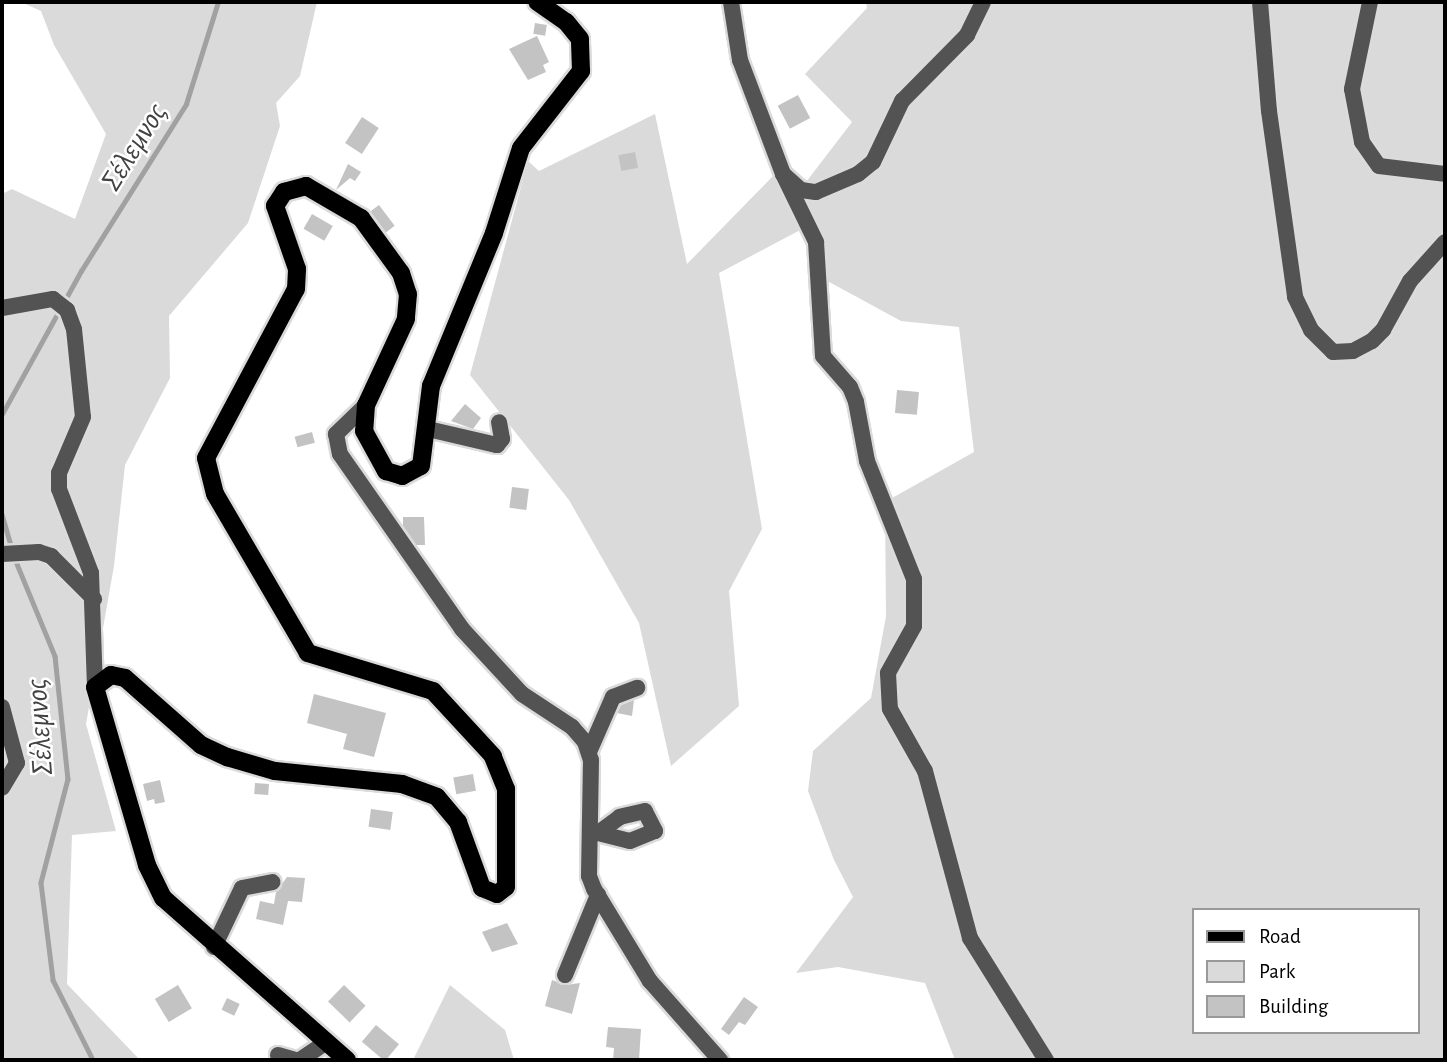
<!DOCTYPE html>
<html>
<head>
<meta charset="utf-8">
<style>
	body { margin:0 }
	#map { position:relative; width:1447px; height:1062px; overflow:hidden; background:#fff; font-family:"Alegreya Sans",sans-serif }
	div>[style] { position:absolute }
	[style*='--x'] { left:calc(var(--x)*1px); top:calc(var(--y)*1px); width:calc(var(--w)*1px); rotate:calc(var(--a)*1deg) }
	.green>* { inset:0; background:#dadada }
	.stream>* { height:4.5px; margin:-2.25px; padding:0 2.25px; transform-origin:2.25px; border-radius:2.25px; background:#a1a1a1 }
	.building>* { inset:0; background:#c3c3c3; transform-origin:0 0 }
	.roads { filter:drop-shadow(2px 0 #dbdbdb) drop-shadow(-2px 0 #dbdbdb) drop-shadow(0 2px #dbdbdb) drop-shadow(0 -2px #dbdbdb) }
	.minor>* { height:16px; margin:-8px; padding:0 8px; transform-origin:8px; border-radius:8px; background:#535353 }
	.major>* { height:18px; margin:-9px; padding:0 9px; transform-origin:9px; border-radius:9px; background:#000 }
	span { translate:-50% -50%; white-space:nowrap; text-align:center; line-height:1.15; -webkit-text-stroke:5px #fff; paint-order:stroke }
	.water-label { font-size:30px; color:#424242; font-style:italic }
	.frame { position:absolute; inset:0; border:4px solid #000; pointer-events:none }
	.legend { position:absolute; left:1192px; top:908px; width:228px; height:126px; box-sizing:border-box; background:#fff; border:2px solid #999; margin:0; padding:9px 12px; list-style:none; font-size:21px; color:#000 }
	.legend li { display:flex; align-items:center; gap:14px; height:35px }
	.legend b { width:35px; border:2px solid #999 }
</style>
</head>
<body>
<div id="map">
	<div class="green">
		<div style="clip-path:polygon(21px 2px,317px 2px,300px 76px,276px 103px,280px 126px,248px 223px,169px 316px,170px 378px,125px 465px,114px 566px,86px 724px,116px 831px,72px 835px,67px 984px,140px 1060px,2px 1060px,2px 194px,12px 189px,75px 219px,106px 134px,54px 45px,41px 11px)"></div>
		<div style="clip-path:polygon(evenodd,866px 2px,1445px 2px,1445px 1060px,955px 1060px,925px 983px,838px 967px,796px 973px,853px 897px,834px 860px,808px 791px,813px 751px,871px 698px,886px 616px,885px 502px,974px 452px,959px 327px,901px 321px,809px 271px,806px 227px,719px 273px,762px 529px,729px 591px,739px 706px,671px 766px,639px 623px,569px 500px,470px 375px,528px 161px,539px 171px,655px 114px,687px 264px,775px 174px,803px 186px,852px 122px,805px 74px,867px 8px,866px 2px,1193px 910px,1417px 910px,1417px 1032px,1193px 1032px,1193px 910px)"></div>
		<div style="clip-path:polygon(450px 985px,505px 1030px,514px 1060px,413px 1060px)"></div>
	</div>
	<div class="stream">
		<div style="--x:2;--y:414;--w:163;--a:-61.1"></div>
		<div style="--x:81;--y:271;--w:197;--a:-57.8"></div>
		<div style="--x:186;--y:104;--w:107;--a:-72.6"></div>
		<div style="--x:2;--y:514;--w:37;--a:74"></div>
		<div style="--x:15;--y:559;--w:105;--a:67.6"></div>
		<div style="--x:55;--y:656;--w:124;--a:84"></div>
		<div style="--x:68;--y:779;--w:107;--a:104.6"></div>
		<div style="--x:41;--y:883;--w:98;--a:82.9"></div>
		<div style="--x:53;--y:980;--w:89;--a:63.4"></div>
	</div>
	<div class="building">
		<div style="left:535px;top:23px;width:12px;height:11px;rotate:9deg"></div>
		<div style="clip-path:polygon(537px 36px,549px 62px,543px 65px,546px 72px,528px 80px,509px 49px)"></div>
		<div style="left:798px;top:95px;width:26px;height:23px;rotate:62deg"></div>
		<div style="left:362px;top:117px;width:20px;height:31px;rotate:33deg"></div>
		<div style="left:635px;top:152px;width:16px;height:17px;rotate:79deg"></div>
		<div style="clip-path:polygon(348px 164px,361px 172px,355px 181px,350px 178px,336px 190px)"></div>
		<div style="left:379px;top:205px;width:26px;height:11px;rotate:53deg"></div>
		<div style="left:312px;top:214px;width:24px;height:17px;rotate:30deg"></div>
		<div style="left:897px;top:390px;width:22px;height:23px;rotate:5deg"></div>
		<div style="clip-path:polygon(465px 404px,481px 418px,473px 429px,451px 421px)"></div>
		<div style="left:312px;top:432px;width:11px;height:18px;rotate:75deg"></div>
		<div style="left:512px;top:487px;width:17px;height:21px;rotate:7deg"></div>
		<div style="clip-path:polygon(403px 517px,424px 517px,425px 545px,416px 545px,403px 526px)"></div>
		<div style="clip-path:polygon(314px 694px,386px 713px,374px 757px,343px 749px,347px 734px,307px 723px)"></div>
		<div style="clip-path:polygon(634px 700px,632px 716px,617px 713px,621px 705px)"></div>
		<div style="left:473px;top:774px;width:17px;height:20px;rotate:80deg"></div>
		<div style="clip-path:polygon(160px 780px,165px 802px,155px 804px,154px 799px,147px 801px,143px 784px)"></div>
		<div style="left:255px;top:783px;width:14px;height:11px;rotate:4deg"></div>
		<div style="left:371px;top:809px;width:22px;height:18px;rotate:8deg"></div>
		<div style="clip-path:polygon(287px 877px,305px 878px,302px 902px,288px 901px,283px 925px,256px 919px,260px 901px,274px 904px,276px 892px)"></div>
		<div style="clip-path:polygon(507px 923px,518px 944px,492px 952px,482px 932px)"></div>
		<div style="clip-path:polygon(552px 980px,566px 985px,580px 983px,572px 1014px,545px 1006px)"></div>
		<div style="left:178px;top:985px;width:27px;height:27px;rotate:59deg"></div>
		<div style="left:344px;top:985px;width:30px;height:23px;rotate:44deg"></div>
		<div style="clip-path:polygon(744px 997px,758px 1007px,745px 1025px,739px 1022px,729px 1035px,721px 1029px)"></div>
		<div style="left:227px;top:998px;width:14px;height:13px;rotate:25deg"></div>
		<div style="left:376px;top:1025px;width:30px;height:22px;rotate:40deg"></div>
		<div style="clip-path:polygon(608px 1027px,641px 1029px,639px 1060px,613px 1060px,614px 1048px,606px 1047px)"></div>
	</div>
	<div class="roads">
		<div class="minor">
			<div style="--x:731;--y:2;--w:59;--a:81.2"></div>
			<div style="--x:740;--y:60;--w:122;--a:69.3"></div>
			<div style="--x:783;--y:174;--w:24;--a:42"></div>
			<div style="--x:801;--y:190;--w:15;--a:8"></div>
			<div style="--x:816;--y:192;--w:46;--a:-23.2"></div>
			<div style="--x:858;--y:174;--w:19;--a:-39"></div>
			<div style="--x:873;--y:162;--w:68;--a:-64.6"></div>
			<div style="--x:902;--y:101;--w:93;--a:-45.4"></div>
			<div style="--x:967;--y:35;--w:37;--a:-64"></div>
			<div style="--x:1260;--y:2;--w:109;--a:85.3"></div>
			<div style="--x:1269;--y:111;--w:188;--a:82"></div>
			<div style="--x:1295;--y:297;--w:37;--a:64"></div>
			<div style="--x:1311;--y:330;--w:31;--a:45"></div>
			<div style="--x:1333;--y:352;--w:20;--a:-3"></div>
			<div style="--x:1353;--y:351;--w:21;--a:-28"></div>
			<div style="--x:1372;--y:341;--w:16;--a:-45"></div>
			<div style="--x:1383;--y:330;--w:56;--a:-61.1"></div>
			<div style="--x:1410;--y:281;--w:52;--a:-48.1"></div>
			<div style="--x:1370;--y:2;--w:89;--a:101.7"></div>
			<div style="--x:1352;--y:89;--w:54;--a:79.3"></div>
			<div style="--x:1362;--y:142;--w:29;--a:55"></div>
			<div style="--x:1379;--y:166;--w:66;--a:6.9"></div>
			<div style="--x:783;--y:174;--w:76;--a:64.1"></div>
			<div style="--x:816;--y:242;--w:114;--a:86.5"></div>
			<div style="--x:823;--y:356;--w:41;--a:48.9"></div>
			<div style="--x:850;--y:387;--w:16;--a:68"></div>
			<div style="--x:856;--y:402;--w:60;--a:79.4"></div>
			<div style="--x:867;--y:461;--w:127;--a:68.3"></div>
			<div style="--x:914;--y:579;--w:47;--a:90"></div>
			<div style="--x:914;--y:626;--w:54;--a:119"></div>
			<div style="--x:888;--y:673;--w:36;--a:87"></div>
			<div style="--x:890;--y:709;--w:71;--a:60.6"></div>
			<div style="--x:925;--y:771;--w:173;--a:74.9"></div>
			<div style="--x:970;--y:938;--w:144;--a:58.1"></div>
			<div style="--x:2;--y:308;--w:52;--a:-10"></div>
			<div style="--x:53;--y:299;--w:18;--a:38"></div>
			<div style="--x:67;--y:310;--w:20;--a:70"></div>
			<div style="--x:74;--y:329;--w:88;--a:84.2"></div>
			<div style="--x:83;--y:417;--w:61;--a:113.2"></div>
			<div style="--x:59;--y:473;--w:16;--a:90"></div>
			<div style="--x:59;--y:489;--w:90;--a:69.1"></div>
			<div style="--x:91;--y:573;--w:114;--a:88"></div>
			<div style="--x:366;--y:405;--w:42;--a:136"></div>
			<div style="--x:336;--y:434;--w:20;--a:79"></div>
			<div style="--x:340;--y:454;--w:213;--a:55.1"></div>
			<div style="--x:462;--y:629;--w:88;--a:47.3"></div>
			<div style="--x:522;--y:694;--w:60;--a:33.4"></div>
			<div style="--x:572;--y:727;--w:20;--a:49"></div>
			<div style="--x:585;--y:742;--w:19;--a:72"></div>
			<div style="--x:591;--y:760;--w:116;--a:91"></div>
			<div style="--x:589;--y:876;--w:14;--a:69"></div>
			<div style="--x:594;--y:889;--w:108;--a:58.7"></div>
			<div style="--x:650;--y:981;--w:106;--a:48.5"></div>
			<div style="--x:428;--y:429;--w:71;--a:13.1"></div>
			<div style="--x:497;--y:445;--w:8;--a:-50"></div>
			<div style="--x:502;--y:439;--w:17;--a:-100"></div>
			<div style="--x:2;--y:554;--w:37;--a:-3"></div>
			<div style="--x:39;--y:552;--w:13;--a:18"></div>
			<div style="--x:51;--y:556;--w:61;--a:45"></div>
			<div style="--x:2;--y:707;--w:58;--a:75"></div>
			<div style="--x:17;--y:763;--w:29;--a:121"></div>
			<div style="--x:589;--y:752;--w:60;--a:-66.4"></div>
			<div style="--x:613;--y:697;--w:26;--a:-21"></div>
			<div style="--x:590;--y:831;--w:41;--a:14"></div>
			<div style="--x:630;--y:841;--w:27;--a:-22"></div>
			<div style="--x:655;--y:831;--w:22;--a:-117"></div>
			<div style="--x:645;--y:811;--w:26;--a:167"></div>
			<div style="--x:620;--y:817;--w:24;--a:144"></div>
			<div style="--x:214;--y:947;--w:65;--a:-64.6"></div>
			<div style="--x:242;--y:888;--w:31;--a:-11"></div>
			<div style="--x:565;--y:975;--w:87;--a:-67.6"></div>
			<div style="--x:278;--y:1055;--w:19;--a:16"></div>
			<div style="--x:300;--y:1060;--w:30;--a:-34"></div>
		</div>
		<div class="major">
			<div style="--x:347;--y:1060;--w:245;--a:-138.6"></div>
			<div style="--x:163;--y:898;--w:37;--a:-116"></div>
			<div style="--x:147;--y:865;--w:185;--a:-106.3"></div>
			<div style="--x:95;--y:687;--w:20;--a:-37"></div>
			<div style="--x:111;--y:675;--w:14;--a:12"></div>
			<div style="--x:125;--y:678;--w:101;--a:41.4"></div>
			<div style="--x:201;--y:745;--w:29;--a:25"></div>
			<div style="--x:227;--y:757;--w:50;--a:16.3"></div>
			<div style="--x:275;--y:771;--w:128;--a:5.8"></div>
			<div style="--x:402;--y:784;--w:37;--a:20"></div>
			<div style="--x:437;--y:797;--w:33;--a:50"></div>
			<div style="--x:458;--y:822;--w:70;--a:70"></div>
			<div style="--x:482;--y:888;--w:16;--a:22"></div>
			<div style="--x:497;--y:894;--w:11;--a:-38"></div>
			<div style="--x:506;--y:887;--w:98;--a:-90"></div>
			<div style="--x:506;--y:789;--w:35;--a:-112"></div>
			<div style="--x:493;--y:756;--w:88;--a:-132.7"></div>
			<div style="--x:433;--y:691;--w:131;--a:-163.1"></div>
			<div style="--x:308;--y:653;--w:184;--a:-120.3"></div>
			<div style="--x:215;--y:494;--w:37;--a:-104"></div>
			<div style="--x:206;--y:458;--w:191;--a:-62"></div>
			<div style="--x:296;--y:289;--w:20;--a:-87"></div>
			<div style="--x:297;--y:269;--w:67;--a:-109.2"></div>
			<div style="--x:275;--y:206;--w:17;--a:-57"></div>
			<div style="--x:284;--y:192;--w:23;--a:-15"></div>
			<div style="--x:306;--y:186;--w:64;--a:30.2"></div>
			<div style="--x:361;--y:218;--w:68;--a:54"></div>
			<div style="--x:401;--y:273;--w:22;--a:72"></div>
			<div style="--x:408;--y:294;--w:25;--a:95"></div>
			<div style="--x:406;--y:319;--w:95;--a:114.9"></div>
			<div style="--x:366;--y:405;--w:26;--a:94"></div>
			<div style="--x:364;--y:431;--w:46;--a:61.2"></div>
			<div style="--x:386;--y:471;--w:17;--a:17"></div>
			<div style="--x:402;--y:476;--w:21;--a:-28"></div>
			<div style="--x:421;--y:466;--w:81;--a:-82.9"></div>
			<div style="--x:431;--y:386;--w:165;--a:-67.6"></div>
			<div style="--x:494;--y:233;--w:89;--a:-72.4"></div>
			<div style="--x:521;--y:148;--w:98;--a:-52.1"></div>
			<div style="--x:581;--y:71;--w:32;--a:-92"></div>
			<div style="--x:580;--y:39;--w:22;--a:-129"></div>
			<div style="--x:566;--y:22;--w:35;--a:-145"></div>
		</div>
	</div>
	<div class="water-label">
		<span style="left:134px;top:147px;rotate:-58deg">Σέλεμνος</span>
		<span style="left:40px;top:727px;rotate:-94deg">Σέλεμνος</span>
	</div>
	<div class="frame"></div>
	<ul class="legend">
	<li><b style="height:9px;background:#000"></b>Road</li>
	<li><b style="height:19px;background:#dadada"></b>Park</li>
	<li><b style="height:19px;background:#c3c3c3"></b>Building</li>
	</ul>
</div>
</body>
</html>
